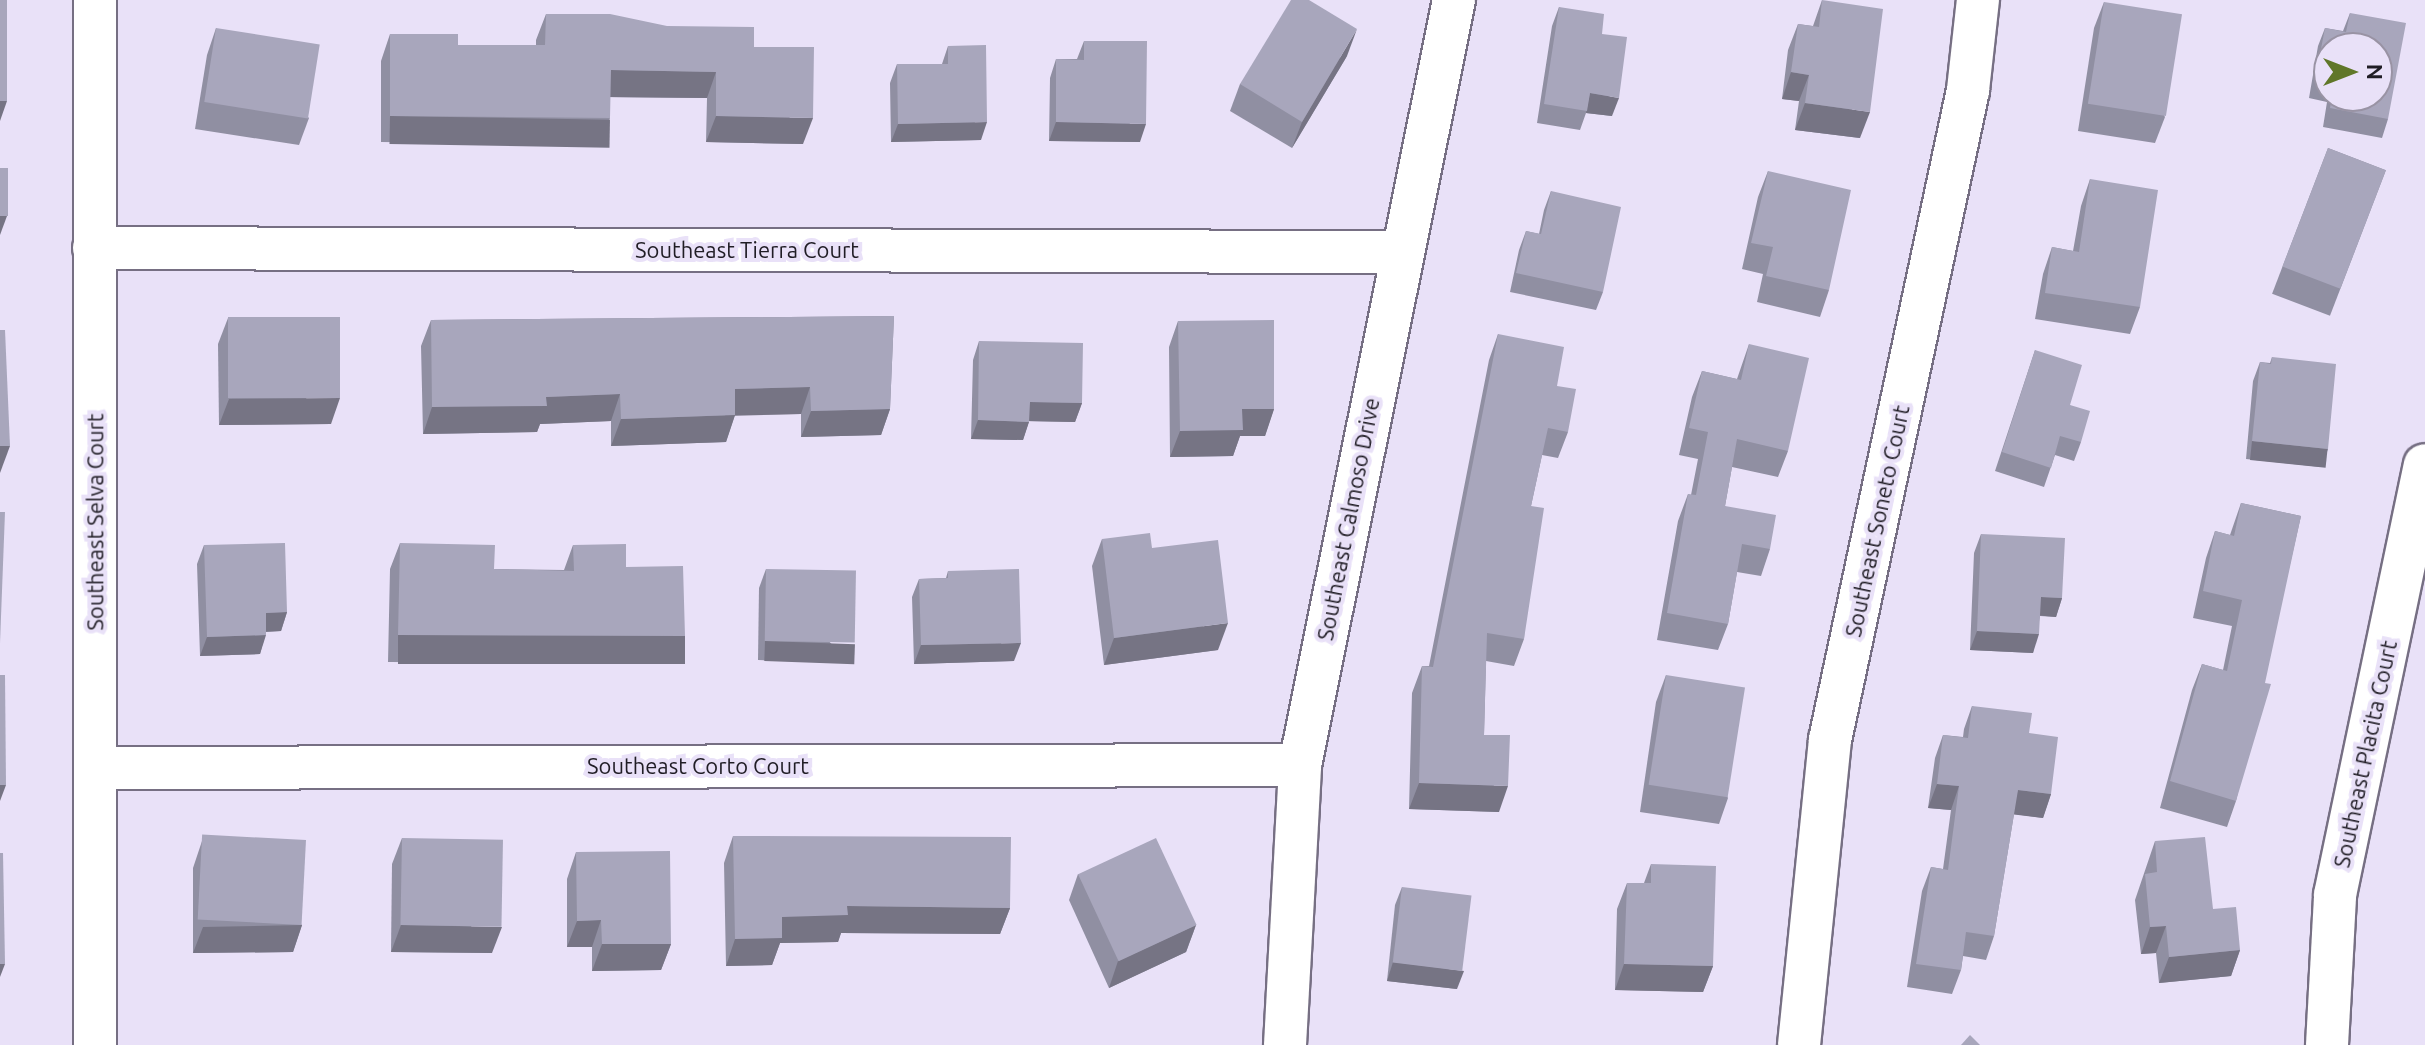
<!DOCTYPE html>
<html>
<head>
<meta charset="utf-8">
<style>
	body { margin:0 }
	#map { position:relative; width:2425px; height:1045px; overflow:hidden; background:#e9e1f8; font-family:Ubuntu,sans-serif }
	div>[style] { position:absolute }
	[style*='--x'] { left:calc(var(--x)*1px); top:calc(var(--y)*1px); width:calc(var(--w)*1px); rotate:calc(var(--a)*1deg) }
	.roads { filter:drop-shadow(2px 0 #766f83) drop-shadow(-2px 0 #766f83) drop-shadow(0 2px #766f83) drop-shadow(0 -2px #766f83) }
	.street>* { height:42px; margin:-21px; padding:0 21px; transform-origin:21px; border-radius:21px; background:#fff }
	.wall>* { inset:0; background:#908fa2; transform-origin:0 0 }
	.shaded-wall>* { inset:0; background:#767484; transform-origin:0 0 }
	.building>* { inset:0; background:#a8a6bc; transform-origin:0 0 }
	span { translate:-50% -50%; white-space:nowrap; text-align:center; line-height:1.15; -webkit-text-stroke:8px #e9e1f8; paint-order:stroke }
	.street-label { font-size:22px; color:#201d25 }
	.north { position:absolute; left:2313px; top:32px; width:80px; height:80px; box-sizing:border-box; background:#e9e1f8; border:2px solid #9993a4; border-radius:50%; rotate:90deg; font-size:22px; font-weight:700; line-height:32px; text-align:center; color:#201d25 }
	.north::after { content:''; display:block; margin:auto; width:28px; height:36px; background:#607729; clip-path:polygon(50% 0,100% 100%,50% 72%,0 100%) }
</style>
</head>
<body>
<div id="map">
	<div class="roads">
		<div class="street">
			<div style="--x:94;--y:248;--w:1305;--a:0.18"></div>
			<div style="--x:96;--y:768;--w:1204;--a:-0.14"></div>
			<div style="--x:95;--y:1045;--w:1045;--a:-90"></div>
			<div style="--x:1285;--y:1045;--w:280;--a:-86.9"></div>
			<div style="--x:1300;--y:765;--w:780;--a:-78.62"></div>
			<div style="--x:1799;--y:1045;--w:307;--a:-84.2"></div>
			<div style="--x:1830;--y:740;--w:664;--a:-78.01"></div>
			<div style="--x:1968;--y:90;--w:91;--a:-83.7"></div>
			<div style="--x:2327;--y:1045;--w:150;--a:-86.9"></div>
			<div style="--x:2335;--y:895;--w:439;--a:-78.2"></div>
		</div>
	</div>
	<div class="wall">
		<div style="clip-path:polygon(1822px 0,1860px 138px,1795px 130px,1799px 101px,1782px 99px,1788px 50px,1798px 24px,1813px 26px)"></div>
		<div style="clip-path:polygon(2104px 2px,2165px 117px,2155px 143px,2078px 131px,2094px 28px)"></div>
		<div style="clip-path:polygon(1559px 7px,1602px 34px,1612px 116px,1586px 113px,1580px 130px,1537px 123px,1552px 26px)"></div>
		<div style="clip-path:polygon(evenodd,2350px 13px,2388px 119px,2382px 138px,2323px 127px,2327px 102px,2309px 98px,2318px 46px,2325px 28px,2343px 31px,2350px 13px,2329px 48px,2377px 96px,2329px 96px,2329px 48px)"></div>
		<div style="clip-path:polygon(546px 14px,754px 47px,803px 144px,706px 142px,707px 98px,610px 97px,610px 118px,601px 145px,381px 142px,381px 61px,390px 34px,458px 45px,536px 45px,536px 40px)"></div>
		<div style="clip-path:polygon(216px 28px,309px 118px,299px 145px,195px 129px,207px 55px)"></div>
		<div style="clip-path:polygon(1084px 41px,1140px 142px,1049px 141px,1050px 78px,1056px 59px,1077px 59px)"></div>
		<div style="clip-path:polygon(948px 46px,981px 140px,891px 142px,890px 83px,897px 64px,942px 64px)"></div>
		<div style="clip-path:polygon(1347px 56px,1292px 148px,1230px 111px,1240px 84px)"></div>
		<div style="left:2328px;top:148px;width:62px;height:156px;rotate:21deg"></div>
		<div style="clip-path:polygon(1768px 171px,1829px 290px,1820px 317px,1757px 302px,1763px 274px,1742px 269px,1758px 197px)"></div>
		<div style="clip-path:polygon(2090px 179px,2140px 307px,2130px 334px,2035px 319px,2043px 274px,2052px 247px,2073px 251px,2081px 206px)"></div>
		<div style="clip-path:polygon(1551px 191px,1603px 292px,1596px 310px,1510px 292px,1519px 250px,1526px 231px,1539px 234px,1544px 210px)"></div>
		<div style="clip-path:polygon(894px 316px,890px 409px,881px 435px,801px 437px,801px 414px,735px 415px,726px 442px,611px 446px,611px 421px,540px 424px,537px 432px,423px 434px,421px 346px,431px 320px)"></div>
		<div style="clip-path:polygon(228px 318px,331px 424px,219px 425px,218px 344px)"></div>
		<div style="clip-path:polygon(1178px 321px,1274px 409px,1265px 436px,1240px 436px,1233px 456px,1170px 457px,1169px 347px)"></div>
		<div style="clip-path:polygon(1498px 334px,1557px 386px,1568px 432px,1558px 458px,1542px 455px,1531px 506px,1524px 639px,1514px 666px,1486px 661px,1484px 735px,1499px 812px,1409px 809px,1412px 693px,1422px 666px,1429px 666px,1489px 360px)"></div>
		<div style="clip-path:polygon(979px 341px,1082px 403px,1075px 422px,1029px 421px,1023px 440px,971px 439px,973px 360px)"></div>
		<div style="clip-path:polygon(1749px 344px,1788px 451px,1778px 477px,1732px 467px,1725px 506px,1770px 549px,1761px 576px,1737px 572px,1728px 624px,1718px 650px,1657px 640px,1678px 521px,1688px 494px,1691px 495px,1698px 459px,1679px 455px,1692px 397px,1702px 371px,1737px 379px)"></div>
		<div style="clip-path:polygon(2035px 350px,2070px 405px,2081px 442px,2074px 461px,2055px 455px,2044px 487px,1995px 471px)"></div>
		<div style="clip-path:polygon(2272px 357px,2328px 449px,2321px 467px,2246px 459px,2253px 381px,2260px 362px,2270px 363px)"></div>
		<div style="clip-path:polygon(2241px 503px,2301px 516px,2236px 801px,2227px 827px,2160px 808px,2192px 690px,2202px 664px,2223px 670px,2232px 626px,2193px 618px,2206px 558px,2215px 531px,2230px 535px)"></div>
		<div style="clip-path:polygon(1981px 534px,2062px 598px,2056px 617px,2040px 616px,2033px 653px,1970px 650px,1974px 553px)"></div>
		<div style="clip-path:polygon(1102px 539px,1152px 548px,1218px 650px,1104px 665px,1092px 566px)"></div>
		<div style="clip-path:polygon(400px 543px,494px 569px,564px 570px,573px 545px,626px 567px,685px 636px,675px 663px,388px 662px,390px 569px)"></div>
		<div style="clip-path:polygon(204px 545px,287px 612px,281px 631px,266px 632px,260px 654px,200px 656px,197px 564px)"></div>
		<div style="clip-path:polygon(766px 569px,848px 663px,758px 660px,759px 588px)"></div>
		<div style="clip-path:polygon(948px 571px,1014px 661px,914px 664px,912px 597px,919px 579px,946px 578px)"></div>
		<div style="clip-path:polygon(1666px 675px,1728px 798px,1719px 824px,1640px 812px,1656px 702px)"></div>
		<div style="clip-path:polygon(1972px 706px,2029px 733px,2051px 794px,2043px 818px,2014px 814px,1994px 936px,1986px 960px,1963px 956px,1961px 970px,1952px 994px,1907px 987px,1922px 891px,1931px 867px,1943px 869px,1951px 810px,1928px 808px,1935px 758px,1943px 735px,1963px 737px,1964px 729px)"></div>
		<div style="clip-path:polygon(733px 836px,1010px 908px,1000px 934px,841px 933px,838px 942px,780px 943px,772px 965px,726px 966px,724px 863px)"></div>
		<div style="clip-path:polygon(402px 838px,492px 953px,391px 952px,392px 864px)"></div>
		<div style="clip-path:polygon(202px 841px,302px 925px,293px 952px,193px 953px,193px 868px)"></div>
		<div style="clip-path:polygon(2155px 841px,2213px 909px,2240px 950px,2231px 976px,2159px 983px,2156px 953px,2141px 954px,2135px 900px)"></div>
		<div style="clip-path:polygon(576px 852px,671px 944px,661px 970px,592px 971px,592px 947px,567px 947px,567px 879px)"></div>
		<div style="clip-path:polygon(1651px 864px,1713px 966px,1703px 992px,1615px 990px,1617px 909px,1627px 883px,1644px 883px)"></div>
		<div style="clip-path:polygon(1078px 874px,1196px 925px,1186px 952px,1109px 988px,1069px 900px)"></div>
		<div style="clip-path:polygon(1402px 887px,1457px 989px,1387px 981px,1395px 905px)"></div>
	</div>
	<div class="shaded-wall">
		<div style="clip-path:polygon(1357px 29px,1347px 56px,1292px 148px,1302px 122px)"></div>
		<div style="clip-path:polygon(611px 70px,716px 72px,707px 98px,601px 97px)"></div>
		<div style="clip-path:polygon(1791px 72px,1809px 75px,1799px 101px,1782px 99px)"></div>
		<div style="clip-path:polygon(1590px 93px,1619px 98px,1612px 116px,1586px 113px)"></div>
		<div style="clip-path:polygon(0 101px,7px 101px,0 121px)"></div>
		<div style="clip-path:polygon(1805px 103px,1870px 112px,1860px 138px,1795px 130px)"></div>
		<div style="left:390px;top:116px;width:220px;height:28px;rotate:1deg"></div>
		<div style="clip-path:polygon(716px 116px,813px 118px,803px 144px,706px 142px)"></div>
		<div style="clip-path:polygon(987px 122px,981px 140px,891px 142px,898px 124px)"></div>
		<div style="clip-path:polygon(1056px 122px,1146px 124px,1140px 142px,1049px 141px)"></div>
		<div style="clip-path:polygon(0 216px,7px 216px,0 235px)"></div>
		<div style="clip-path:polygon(810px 387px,801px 414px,725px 416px,735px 389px)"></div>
		<div style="clip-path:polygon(620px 394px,611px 421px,540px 424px,537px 432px,423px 434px,432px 407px,546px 397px)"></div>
		<div style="clip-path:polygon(340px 398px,331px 424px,219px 425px,229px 399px)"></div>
		<div style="clip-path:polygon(1030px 402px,1082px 403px,1075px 422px,1023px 421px)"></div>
		<div style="clip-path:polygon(890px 409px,881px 435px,801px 437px,811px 411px)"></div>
		<div style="clip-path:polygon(1242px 409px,1274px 409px,1265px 436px,1240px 436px,1233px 456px,1170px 457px,1180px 431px)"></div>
		<div style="clip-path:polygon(735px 415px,726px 442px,611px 446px,621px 419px)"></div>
		<div style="clip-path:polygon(978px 420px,1029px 422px,1023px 440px,971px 439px)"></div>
		<div style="left:2252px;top:441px;width:76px;height:19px;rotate:6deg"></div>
		<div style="clip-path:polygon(0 446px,10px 446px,0 473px)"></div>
		<div style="clip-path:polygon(2041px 597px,2062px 598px,2056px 617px,2034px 615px)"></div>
		<div style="clip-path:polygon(287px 612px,281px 631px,259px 632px,266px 613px)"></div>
		<div style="clip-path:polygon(1228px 623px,1218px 650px,1104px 665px,1114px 638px)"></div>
		<div style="clip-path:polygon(1977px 631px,2039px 634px,2033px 653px,1970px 650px)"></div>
		<div style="clip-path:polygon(266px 635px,260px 654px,200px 656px,207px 637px)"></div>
		<div style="left:398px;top:635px;width:287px;height:29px"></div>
		<div style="left:765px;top:641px;width:90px;height:20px;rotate:2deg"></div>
		<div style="clip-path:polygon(1021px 643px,1014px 661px,914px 664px,921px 645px)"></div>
		<div style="clip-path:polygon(1419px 783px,1508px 786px,1499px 812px,1409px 809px)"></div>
		<div style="clip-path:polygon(1937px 784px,1959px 786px,1951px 810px,1928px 808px)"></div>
		<div style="clip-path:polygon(0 785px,6px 785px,0 801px)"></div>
		<div style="clip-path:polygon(2018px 790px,2051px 794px,2043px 818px,2010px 814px)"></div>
		<div style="clip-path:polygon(847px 906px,1010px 908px,1000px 934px,841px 933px,838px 942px,780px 943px,772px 965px,726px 966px,735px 939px,782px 917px)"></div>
		<div style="clip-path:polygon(601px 920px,592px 947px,567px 947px,577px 921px)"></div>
		<div style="clip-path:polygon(302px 925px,293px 952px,193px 953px,203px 927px)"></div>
		<div style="clip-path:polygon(401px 925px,502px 927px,492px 953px,391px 952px)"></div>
		<div style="clip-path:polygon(1196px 925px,1186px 952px,1109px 988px,1118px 961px)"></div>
		<div style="clip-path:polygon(2166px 926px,2156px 953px,2141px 954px,2150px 927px)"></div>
		<div style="clip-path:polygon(602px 944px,671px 944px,661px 970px,592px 971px)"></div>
		<div style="clip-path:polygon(2240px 950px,2231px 976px,2159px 983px,2169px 957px)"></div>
		<div style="clip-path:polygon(1393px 962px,1464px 971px,1457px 989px,1387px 981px)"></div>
		<div style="clip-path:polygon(0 964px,5px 964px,0 977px)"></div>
		<div style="clip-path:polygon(1624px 964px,1713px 966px,1703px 992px,1615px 990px)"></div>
	</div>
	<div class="building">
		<div style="left:0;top:0;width:7px;height:101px"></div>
		<div style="clip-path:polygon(1291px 0,1309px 0,1357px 29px,1302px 122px,1240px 84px)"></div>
		<div style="clip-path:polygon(1822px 0,1883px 9px,1870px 112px,1805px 103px,1809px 75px,1791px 72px,1798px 24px,1819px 27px)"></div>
		<div style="left:2104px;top:2px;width:79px;height:103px;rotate:9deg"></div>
		<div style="clip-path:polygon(1559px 7px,1604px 14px,1602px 34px,1627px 37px,1619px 98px,1590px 93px,1587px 111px,1544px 104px)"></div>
		<div style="clip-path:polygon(2350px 13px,2406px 23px,2388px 119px,2330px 108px,2332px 96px,2377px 96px,2377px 48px,2329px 48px,2329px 82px,2315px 80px,2325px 28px,2346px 32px)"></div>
		<div style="clip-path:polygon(546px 14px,610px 14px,667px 26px,754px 27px,754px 47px,814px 47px,813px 118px,716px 116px,716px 72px,611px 70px,610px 118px,390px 116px,390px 34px,458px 34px,458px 45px,545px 45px)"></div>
		<div style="left:216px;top:28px;width:105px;height:75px;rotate:9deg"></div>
		<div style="clip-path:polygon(1084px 41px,1147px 41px,1146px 124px,1056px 122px,1056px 59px,1084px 60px)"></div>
		<div style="clip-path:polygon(986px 45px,987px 122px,898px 124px,897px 64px,948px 64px,948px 46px)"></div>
		<div style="left:2328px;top:148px;width:62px;height:127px;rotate:21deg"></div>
		<div style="left:0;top:168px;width:8px;height:48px"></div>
		<div style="clip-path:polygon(1768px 171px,1851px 190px,1829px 290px,1766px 276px,1773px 247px,1751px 243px)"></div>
		<div style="clip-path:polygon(2090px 179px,2158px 190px,2140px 307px,2045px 293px,2052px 247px,2079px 252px)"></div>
		<div style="clip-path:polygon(1551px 191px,1621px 207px,1603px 292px,1516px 273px,1526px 231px,1541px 234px)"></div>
		<div style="clip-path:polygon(894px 316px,890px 409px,811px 411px,810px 387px,735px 389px,735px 415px,621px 419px,620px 394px,546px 397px,547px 406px,432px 407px,431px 320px)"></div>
		<div style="left:340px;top:317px;width:81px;height:112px;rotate:90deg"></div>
		<div style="clip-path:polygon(1274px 320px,1274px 409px,1242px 409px,1243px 430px,1180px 431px,1178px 321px)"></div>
		<div style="clip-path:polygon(0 330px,5px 330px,10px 446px,0 446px)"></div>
		<div style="clip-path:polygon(1498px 334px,1564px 347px,1557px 386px,1576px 389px,1568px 432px,1548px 428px,1531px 506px,1544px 508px,1524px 639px,1487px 633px,1484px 735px,1510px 735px,1508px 786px,1419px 783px,1422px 666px,1433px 667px)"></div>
		<div style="clip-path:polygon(979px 341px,1083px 343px,1082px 403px,1030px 402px,1029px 422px,978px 420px)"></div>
		<div style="clip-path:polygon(1749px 344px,1809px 358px,1788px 451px,1737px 439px,1725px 506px,1776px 515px,1770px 549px,1742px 544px,1728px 624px,1667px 613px,1688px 494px,1696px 495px,1708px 432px,1689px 428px,1702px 371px,1741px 380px)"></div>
		<div style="clip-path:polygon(2035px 350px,2082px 365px,2070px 405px,2090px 411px,2081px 442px,2060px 436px,2051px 468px,2002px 452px)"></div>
		<div style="clip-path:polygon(2272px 357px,2336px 364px,2328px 449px,2252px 441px,2260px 362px,2271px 364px)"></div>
		<div style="clip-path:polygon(2241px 503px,2301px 516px,2265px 683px,2271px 684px,2236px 801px,2170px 781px,2202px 664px,2227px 671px,2242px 600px,2203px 591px,2215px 531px,2234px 536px)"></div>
		<div style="clip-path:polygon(0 512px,5px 512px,0 643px)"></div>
		<div style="clip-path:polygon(1150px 533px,1152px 548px,1218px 540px,1228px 623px,1114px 638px,1102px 539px)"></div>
		<div style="clip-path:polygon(1981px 534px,2065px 538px,2062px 598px,2041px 597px,2039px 634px,1977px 631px)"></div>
		<div style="clip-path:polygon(285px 543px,287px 612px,266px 613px,266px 635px,207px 637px,204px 545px)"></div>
		<div style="clip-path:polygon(400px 543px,495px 545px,494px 569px,574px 571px,573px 545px,626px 544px,626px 567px,683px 566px,685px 636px,398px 635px)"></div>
		<div style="left:766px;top:569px;width:90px;height:72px;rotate:1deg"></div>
		<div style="clip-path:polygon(1019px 569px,1021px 643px,921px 645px,919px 579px,948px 578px,948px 571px)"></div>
		<div style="clip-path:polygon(0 675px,5px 675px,6px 785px,0 785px)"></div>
		<div style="left:1666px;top:675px;width:80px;height:111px;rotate:9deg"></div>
		<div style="clip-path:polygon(1972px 706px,2032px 713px,2029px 733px,2058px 737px,2051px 794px,2018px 790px,1994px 936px,1966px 932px,1961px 970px,1916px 964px,1931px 867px,1948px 870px,1959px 786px,1937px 784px,1943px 735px,1968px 738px)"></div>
		<div style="clip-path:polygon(733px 836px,1011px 837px,1010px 908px,847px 906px,848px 915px,782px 917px,782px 938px,735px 939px)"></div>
		<div style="clip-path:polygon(2205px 837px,2213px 909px,2236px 907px,2240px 950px,2169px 957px,2166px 926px,2150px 927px,2145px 874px,2157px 872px,2155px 841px)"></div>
		<div style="left:402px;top:838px;width:101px;height:87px;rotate:1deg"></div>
		<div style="left:1156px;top:838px;width:96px;height:86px;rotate:65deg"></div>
		<div style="left:306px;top:840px;width:85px;height:104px;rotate:93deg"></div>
		<div style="clip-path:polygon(670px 851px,671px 944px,602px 944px,601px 920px,577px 921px,576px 852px)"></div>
		<div style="clip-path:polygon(0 853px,3px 853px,5px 964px,0 964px)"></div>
		<div style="clip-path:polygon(1651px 864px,1716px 866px,1713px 966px,1624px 964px,1627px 883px,1651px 883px)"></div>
		<div style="left:1402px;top:887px;width:70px;height:76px;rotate:7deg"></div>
		<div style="clip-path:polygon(1970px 1035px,1980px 1045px,1961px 1045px)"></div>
	</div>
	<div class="street-label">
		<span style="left:747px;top:250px">Southeast Tierra Court</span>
		<span style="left:1348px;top:519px;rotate:-79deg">Southeast Calmoso Drive</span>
		<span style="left:1877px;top:521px;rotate:-78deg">Southeast Soneto Court</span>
		<span style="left:95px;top:522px;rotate:-90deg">Southeast Selva Court</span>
		<span style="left:2365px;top:754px;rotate:-78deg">Southeast Placita Court</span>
		<span style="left:698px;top:766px">Southeast Corto Court</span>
	</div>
	<div class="north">N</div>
</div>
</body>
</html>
